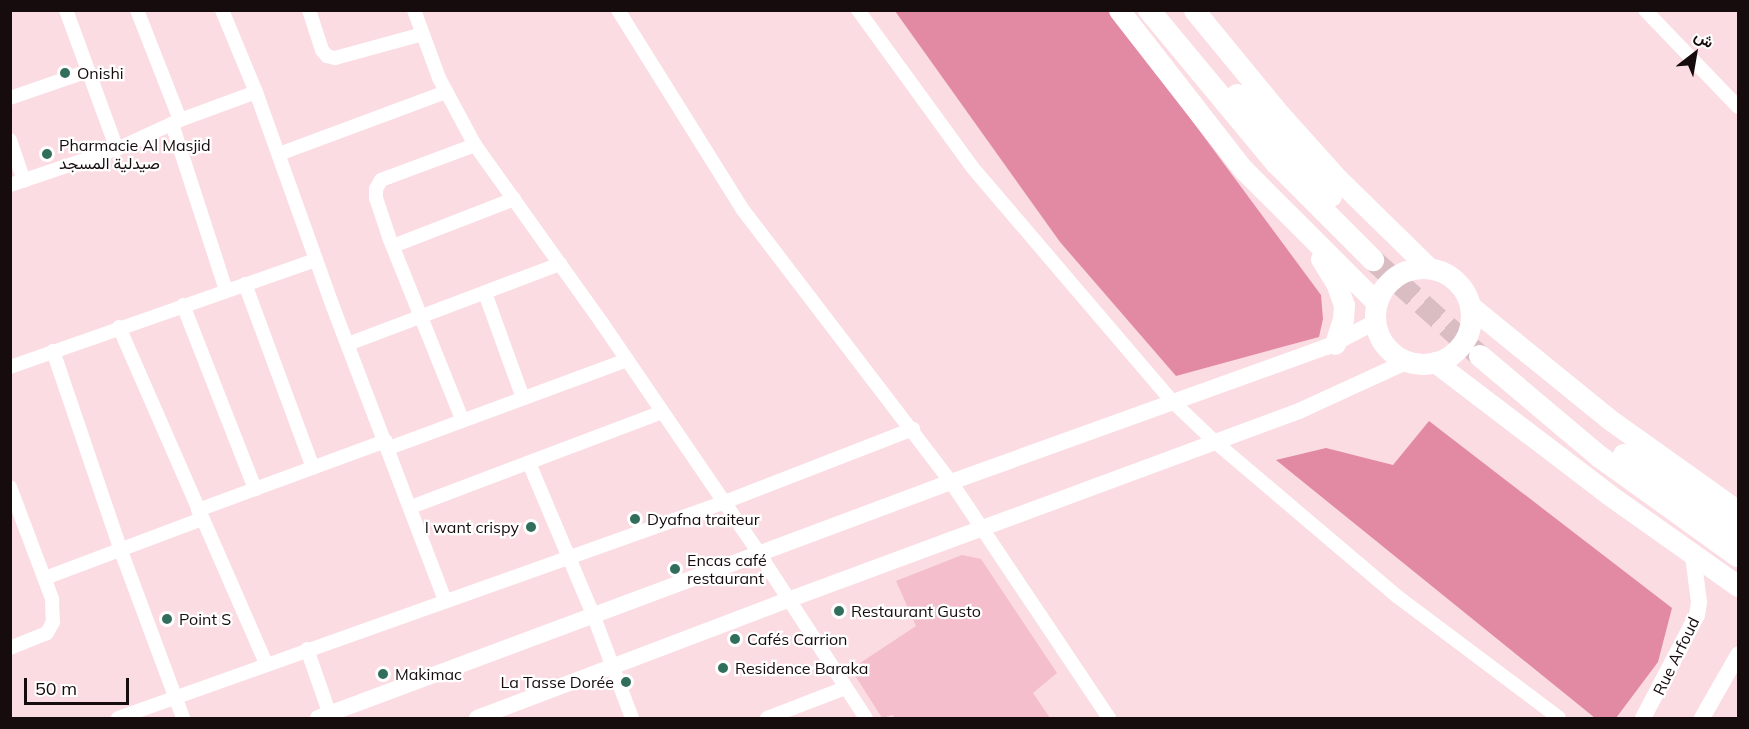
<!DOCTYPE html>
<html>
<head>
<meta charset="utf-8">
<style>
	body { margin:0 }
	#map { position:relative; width:1749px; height:729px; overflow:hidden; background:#fbdce3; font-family:Mulish,Vazirmatn,sans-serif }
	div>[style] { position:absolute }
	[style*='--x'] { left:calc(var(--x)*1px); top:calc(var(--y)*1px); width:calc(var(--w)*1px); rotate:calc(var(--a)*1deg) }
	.green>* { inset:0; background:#f4becc }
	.forest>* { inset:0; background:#e28aa4 }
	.trunk-tunnel>* { height:22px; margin-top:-11px; transform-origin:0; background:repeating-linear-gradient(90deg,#d9bdc3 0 22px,transparent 0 33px) }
	.minor>* { height:14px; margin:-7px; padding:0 7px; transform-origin:7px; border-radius:7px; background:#fff }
	.tertiary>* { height:16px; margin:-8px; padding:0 8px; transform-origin:8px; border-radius:8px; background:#fff }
	.primary>* { height:21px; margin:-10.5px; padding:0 10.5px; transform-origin:10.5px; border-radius:10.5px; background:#fff }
	.primary>.ring { margin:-10.5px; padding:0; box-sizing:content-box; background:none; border:21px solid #fff; border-radius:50% }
	.trunk>* { height:22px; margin:-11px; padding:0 11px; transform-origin:11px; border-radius:11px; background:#fff }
	.dots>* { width:16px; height:16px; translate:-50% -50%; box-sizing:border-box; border:3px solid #fff; border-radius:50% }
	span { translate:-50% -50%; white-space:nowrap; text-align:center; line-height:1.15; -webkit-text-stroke:4.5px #fff; paint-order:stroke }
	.poi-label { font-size:16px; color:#160c0e }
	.left { translate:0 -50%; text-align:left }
	.right { translate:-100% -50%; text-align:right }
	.street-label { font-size:16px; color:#160c0e }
	.frame { position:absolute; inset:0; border:12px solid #160c0e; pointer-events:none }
	.north { position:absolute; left:1665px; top:24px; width:60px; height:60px; -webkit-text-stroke:4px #fff; paint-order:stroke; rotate:31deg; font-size:16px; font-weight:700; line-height:24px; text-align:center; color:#160c0e }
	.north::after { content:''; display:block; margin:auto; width:21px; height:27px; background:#160c0e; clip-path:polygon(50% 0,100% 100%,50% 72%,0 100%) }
	.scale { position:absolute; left:24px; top:678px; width:105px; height:27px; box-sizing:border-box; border:3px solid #160c0e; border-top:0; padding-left:8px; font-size:18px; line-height:21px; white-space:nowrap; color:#160c0e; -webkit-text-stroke:4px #fff; paint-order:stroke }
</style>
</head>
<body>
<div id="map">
	<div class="green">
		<div style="clip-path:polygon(962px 555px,981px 559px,1057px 673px,1033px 693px,1050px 718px,895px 718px,893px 715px,882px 718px,851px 669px,916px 626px,896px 581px)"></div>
	</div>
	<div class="forest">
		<div style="clip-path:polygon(895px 11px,1111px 11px,1321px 295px,1323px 319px,1319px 337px,1176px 376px,1060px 242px)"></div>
		<div style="clip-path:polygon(1429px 421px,1672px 608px,1658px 662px,1616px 718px,1595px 718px,1276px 460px,1326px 448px,1393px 465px)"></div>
	</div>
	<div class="trunk-tunnel">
		<div style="--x:1373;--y:260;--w:144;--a:41.9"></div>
	</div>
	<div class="minor">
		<div style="--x:66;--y:10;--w:148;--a:69.9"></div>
		<div style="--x:137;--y:10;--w:118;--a:68.6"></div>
		<div style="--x:222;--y:10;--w:89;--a:67.5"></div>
		<div style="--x:256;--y:92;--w:228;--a:70.3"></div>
		<div style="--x:333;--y:307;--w:314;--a:69.1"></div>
		<div style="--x:309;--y:10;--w:42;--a:72"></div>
		<div style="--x:322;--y:50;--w:8;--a:50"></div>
		<div style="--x:327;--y:56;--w:8;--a:14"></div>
		<div style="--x:335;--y:58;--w:91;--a:-15.3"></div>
		<div style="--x:414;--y:10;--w:72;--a:69.8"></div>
		<div style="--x:439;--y:78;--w:76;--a:61.8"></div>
		<div style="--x:475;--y:145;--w:219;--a:54.5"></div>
		<div style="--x:602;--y:323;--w:281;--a:55.7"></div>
		<div style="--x:760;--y:555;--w:194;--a:57"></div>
		<div style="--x:618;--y:10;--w:236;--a:58"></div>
		<div style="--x:743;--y:210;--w:342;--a:52.6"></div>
		<div style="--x:951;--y:482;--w:284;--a:56.2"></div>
		<div style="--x:858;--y:10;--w:194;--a:54"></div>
		<div style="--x:972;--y:167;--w:308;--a:49.5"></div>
		<div style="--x:1172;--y:401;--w:58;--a:43.6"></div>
		<div style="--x:1214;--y:441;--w:241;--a:40.3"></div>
		<div style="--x:1398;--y:597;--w:201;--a:36.9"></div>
		<div style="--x:1645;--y:10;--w:134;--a:46.2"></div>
		<div style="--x:10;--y:98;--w:83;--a:-19.1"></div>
		<div style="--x:172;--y:124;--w:175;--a:72"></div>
		<div style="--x:10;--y:140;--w:43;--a:71.1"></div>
		<div style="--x:279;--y:154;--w:178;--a:-20.4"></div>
		<div style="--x:10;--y:185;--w:113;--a:-18.6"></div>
		<div style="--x:117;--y:149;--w:69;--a:-24.7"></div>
		<div style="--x:180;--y:120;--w:81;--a:-20.2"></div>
		<div style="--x:393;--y:246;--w:130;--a:-21.2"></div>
		<div style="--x:245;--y:284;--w:196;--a:69.7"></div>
		<div style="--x:485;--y:293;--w:112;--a:70.1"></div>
		<div style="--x:183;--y:305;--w:198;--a:68.6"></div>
		<div style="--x:119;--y:327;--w:368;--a:66.4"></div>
		<div style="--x:348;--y:344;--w:227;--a:-20.7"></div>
		<div style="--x:53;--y:351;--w:211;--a:71.2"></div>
		<div style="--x:121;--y:551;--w:178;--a:69.6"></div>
		<div style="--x:10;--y:367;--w:324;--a:-19.3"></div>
		<div style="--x:462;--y:419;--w:196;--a:-111.9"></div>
		<div style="--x:389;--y:237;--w:41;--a:-108.4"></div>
		<div style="--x:376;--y:198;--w:9;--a:-90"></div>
		<div style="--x:376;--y:189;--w:10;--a:-61"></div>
		<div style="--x:381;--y:180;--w:9;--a:-21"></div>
		<div style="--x:389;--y:177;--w:92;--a:-20.4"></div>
		<div style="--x:389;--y:448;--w:254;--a:-20.3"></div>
		<div style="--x:529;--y:463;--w:167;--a:67.1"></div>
		<div style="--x:594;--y:617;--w:108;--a:69.4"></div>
		<div style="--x:10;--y:487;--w:120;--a:69.4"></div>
		<div style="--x:52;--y:599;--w:23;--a:88"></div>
		<div style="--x:53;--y:622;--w:13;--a:119"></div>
		<div style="--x:47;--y:633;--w:40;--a:158"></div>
		<div style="--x:411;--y:507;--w:268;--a:-20.7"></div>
		<div style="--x:198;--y:510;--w:200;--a:-20.2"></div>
		<div style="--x:45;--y:578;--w:168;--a:-20.6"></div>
		<div style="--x:307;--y:649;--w:73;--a:70.8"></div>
		<div style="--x:118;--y:718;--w:641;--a:-19.59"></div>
		<div style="--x:722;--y:503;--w:205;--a:-21.2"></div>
		<div style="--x:767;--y:718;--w:84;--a:-21"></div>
	</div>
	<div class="tertiary">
		<div style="--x:318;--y:718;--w:676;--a:-20.45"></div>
		<div style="--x:951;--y:482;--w:400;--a:-19.8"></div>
		<div style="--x:1327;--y:347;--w:54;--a:-27.5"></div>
		<div style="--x:477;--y:718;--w:333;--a:-20.8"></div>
		<div style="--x:788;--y:600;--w:545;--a:-20.3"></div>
		<div style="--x:1299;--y:411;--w:120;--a:-24.6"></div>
		<div style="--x:1643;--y:718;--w:116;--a:-62.3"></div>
		<div style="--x:1697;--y:615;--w:13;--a:-81"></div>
		<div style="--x:1699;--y:602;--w:46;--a:-97.4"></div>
		<div style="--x:1702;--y:718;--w:73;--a:-60.3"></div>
	</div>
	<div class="primary">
		<div style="--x:1119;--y:10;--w:202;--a:52.1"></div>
		<div style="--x:1243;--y:169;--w:188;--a:45"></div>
		<div style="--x:1194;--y:10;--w:129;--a:50.6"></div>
		<div style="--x:1276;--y:110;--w:93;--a:48.1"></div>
		<div style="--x:1338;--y:179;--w:127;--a:44.4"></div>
		<div style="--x:1321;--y:259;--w:31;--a:58"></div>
		<div style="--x:1337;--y:285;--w:21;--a:71"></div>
		<div style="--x:1344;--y:305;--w:14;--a:94"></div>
		<div style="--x:1343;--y:319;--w:26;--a:108"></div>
		<div class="ring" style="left:1375px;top:268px;width:75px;height:75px"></div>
		<div style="--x:1470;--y:306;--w:179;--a:39.1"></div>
		<div style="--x:1609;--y:419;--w:158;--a:35.5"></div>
		<div style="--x:1435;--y:362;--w:218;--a:37.3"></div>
		<div style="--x:1608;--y:494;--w:159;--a:35.3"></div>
	</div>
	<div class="trunk">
		<div style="--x:1149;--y:10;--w:200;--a:50.3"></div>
		<div style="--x:1277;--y:164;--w:136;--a:45"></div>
		<div style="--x:1237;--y:95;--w:138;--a:47.1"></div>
		<div style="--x:1480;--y:356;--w:157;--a:40.1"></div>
		<div style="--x:1600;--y:457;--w:170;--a:35.7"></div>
		<div style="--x:1624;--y:455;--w:139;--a:35.1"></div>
	</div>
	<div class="dots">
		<div style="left:65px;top:73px;background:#316f5c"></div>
		<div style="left:47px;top:154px;background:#316f5c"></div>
		<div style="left:635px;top:519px;background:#316f5c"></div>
		<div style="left:531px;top:527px;background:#316f5c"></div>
		<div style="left:675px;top:569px;background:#316f5c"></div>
		<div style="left:839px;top:611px;background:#316f5c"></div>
		<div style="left:167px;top:619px;background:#316f5c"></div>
		<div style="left:735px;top:639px;background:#316f5c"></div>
		<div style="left:723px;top:668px;background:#316f5c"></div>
		<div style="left:383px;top:674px;background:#316f5c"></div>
		<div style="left:626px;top:682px;background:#316f5c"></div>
	</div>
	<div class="poi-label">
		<span class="left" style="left:77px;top:73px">Onishi</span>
		<span class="left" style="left:59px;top:154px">Pharmacie Al Masjid<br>صيدلية المسجد</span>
		<span class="left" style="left:647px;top:519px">Dyafna traiteur</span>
		<span class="right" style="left:519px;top:527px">I want crispy</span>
		<span class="left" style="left:687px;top:569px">Encas café<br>restaurant</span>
		<span class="left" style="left:851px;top:611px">Restaurant Gusto</span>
		<span class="left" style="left:179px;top:619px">Point S</span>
		<span class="left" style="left:747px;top:639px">Cafés Carrion</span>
		<span class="left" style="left:735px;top:668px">Residence Baraka</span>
		<span class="left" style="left:395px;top:674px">Makimac</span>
		<span class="right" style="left:614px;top:682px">La Tasse Dorée</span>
	</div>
	<div class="street-label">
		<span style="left:1676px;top:656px;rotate:-64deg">Rue Arfoud</span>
	</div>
	<div class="frame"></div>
	<div class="north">ش</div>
	<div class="scale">50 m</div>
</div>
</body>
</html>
